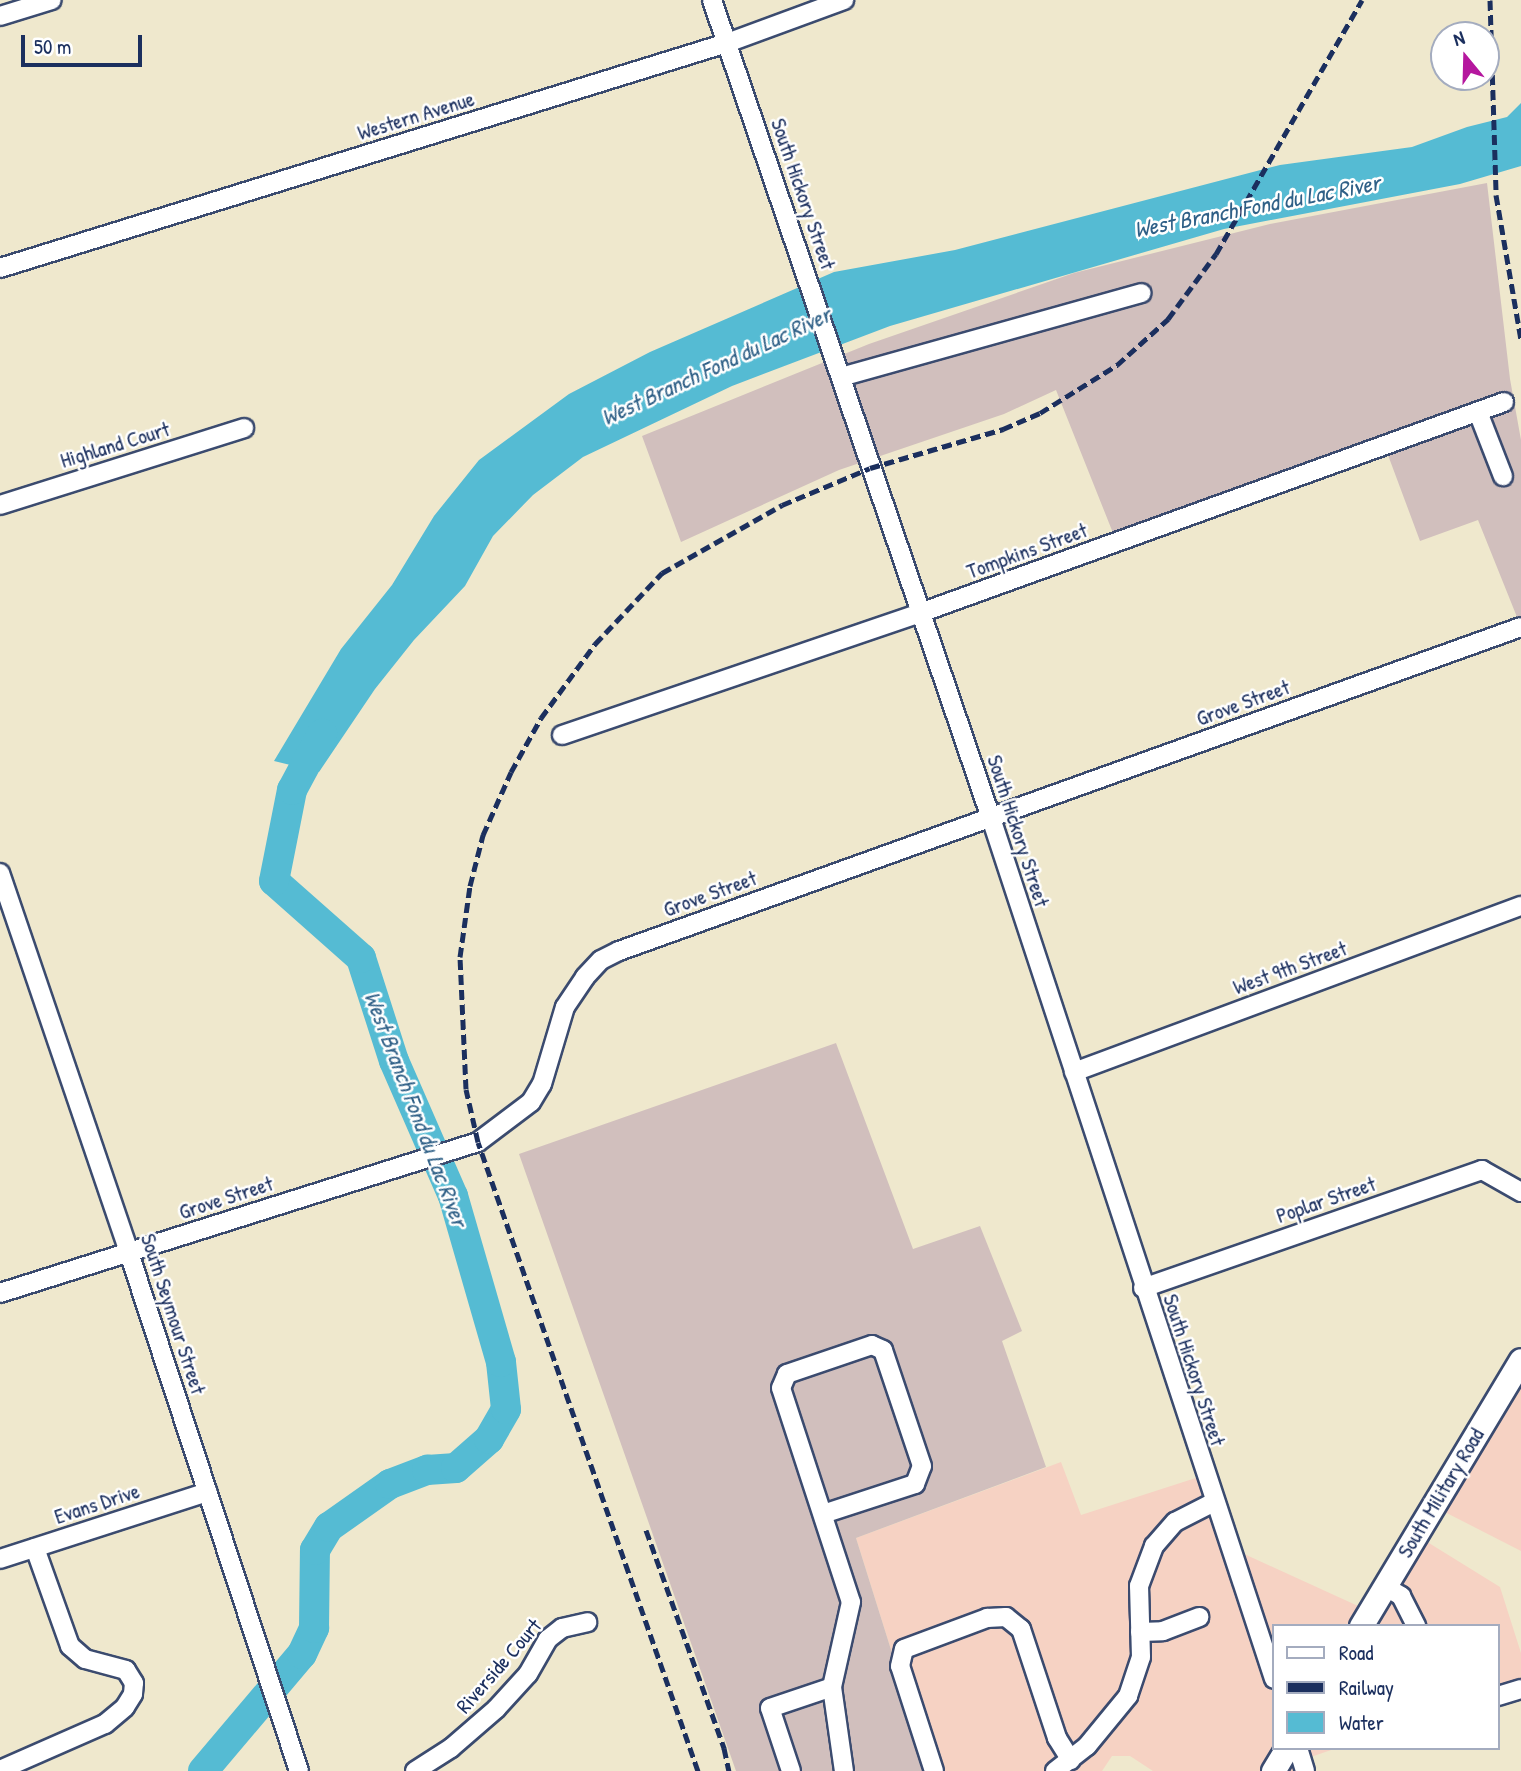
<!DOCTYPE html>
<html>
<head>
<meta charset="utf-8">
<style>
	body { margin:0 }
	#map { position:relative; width:1521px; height:1771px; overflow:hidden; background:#efe8cd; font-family:"Patrick Hand",sans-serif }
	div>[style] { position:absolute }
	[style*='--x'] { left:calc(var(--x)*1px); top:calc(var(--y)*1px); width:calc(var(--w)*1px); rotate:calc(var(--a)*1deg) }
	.built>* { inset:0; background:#f6d2c3 }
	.industrial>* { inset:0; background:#d1bfbd }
	.water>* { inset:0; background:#55bbd3 }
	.river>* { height:30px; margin:-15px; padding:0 15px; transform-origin:15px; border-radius:15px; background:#55bbd3 }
	.roads { filter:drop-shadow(2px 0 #3b4b6f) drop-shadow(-2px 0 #3b4b6f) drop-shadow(0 2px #3b4b6f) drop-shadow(0 -2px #3b4b6f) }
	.minor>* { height:18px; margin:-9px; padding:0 9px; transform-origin:9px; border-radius:9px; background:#fff }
	.major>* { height:23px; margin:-11.5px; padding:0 11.5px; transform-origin:11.5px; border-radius:11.5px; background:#fff }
	.rail>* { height:5px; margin-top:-2.5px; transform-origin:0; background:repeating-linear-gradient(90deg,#1b2f5e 0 10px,transparent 0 15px) }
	span { translate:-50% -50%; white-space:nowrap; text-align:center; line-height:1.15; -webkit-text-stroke:5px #fff; paint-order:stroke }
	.street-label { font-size:21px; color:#1b2f5e }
	.water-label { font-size:23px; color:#2f6087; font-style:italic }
	.legend { position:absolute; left:1272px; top:1624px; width:228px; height:126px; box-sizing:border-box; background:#fff; border:2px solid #a4acbf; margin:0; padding:9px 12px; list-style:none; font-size:21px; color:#1b2f5e }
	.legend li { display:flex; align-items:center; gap:14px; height:35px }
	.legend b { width:35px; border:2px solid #a4acbf }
	.north { position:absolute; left:1430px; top:21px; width:70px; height:70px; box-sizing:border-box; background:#fff; border:2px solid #a4acbf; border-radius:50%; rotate:341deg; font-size:19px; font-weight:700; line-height:28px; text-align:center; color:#1b2f5e }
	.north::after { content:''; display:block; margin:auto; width:24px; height:32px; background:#b5179e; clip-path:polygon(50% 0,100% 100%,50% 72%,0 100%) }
	.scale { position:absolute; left:21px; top:35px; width:121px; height:32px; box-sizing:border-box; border:4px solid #1b2f5e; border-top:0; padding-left:9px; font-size:21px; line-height:24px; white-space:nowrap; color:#1b2f5e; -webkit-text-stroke:5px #fff; paint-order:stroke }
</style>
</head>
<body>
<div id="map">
	<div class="built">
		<div style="clip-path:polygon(1521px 1375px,1521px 1551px,1433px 1506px)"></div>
		<div style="clip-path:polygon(1061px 1462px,1081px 1515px,1205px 1475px,1229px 1547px,1369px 1611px,1416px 1535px,1500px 1587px,1521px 1653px,1521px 1689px,1498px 1696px,1498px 1626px,1274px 1626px,1274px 1748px,1337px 1748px,1302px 1760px,1305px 1771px,1153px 1771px,1130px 1756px,1112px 1756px,1102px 1771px,929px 1771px,856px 1538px)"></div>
	</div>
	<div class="industrial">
		<div style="clip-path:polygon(1487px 183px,1510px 379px,1521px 440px,1521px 627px,1478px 520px,1420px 541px,1385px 447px,1117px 543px,1056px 390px,1004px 414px,839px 470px,681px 542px,642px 436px,869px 344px,1074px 273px,1270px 224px)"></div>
		<div style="clip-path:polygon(836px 1043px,913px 1249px,980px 1226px,1022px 1331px,1002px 1341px,1046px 1467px,856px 1538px,929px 1771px,736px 1771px,519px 1154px)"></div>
	</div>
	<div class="water">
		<div style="clip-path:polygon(1521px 103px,1521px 166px,1460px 184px,1224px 229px,890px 326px,732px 386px,583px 457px,533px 495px,493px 536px,465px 586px,414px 640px,375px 689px,319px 772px,274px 761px,341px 649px,392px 585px,434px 516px,479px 460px,569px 394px,650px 352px,834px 272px,955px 250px,1280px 165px,1412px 147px,1467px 127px,1507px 117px)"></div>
	</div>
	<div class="river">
		<div style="--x:203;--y:1771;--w:153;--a:-49.8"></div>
		<div style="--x:302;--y:1654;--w:29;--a:-65"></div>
		<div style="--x:314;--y:1628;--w:78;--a:-89.3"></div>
		<div style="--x:315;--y:1550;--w:27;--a:-59"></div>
		<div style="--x:329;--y:1527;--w:75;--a:-35.2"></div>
		<div style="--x:390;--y:1484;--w:40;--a:-21"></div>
		<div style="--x:427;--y:1470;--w:29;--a:-4"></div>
		<div style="--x:456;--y:1468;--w:44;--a:-41.3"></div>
		<div style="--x:489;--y:1439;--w:34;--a:-60"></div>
		<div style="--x:506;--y:1409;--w:47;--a:-96.1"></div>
		<div style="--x:501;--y:1362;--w:173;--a:-106.1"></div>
		<div style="--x:453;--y:1196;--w:147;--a:-113.6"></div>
		<div style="--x:394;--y:1061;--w:108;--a:-107.8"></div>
		<div style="--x:361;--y:958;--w:116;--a:-138.5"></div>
		<div style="--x:274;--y:881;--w:93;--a:-78.8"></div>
		<div style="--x:292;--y:790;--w:64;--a:-61.8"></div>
	</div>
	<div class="roads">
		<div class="minor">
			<div style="--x:712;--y:0;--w:864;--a:71.17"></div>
			<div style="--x:991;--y:818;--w:906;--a:71.8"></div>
			<div style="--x:0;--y:16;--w:54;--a:-17.1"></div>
			<div style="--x:0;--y:268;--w:761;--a:-17.2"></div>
			<div style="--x:727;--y:43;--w:125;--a:-20.2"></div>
			<div style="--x:841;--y:377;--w:312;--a:-15.6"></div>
			<div style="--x:1478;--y:412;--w:69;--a:68.7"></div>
			<div style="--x:0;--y:505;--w:256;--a:-17.5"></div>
			<div style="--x:562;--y:735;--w:378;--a:-18.8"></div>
			<div style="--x:920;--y:613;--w:621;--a:-19.86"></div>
			<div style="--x:0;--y:873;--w:401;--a:71.2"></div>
			<div style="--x:129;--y:1253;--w:545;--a:71.83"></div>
			<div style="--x:1074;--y:1072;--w:477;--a:-20.4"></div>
			<div style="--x:1143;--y:1288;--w:359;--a:-19.2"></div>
			<div style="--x:1482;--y:1170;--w:45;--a:29.4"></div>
			<div style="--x:0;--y:1293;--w:501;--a:-17.53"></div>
			<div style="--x:478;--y:1142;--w:66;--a:-37"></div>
			<div style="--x:531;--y:1102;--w:21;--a:-59"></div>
			<div style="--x:542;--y:1084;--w:80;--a:-73.4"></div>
			<div style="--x:565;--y:1007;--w:36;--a:-56"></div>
			<div style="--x:585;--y:977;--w:23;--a:-47"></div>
			<div style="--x:601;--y:960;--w:20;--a:-27"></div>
			<div style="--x:619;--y:951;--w:958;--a:-19.76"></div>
			<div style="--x:823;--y:1514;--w:97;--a:-18.1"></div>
			<div style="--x:915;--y:1484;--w:19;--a:-69"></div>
			<div style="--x:922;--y:1466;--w:122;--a:-108.6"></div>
			<div style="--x:883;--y:1350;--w:12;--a:-156"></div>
			<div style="--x:872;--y:1345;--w:90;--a:161.2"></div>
			<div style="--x:787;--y:1374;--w:15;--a:113"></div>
			<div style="--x:781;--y:1388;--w:225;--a:71.9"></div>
			<div style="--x:851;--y:1602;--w:87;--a:102.6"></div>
			<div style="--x:832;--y:1687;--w:85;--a:81.9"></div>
			<div style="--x:0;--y:1559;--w:218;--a:-17.9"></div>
			<div style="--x:1384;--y:1586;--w:20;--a:30"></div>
			<div style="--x:1401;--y:1596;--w:34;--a:63"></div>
			<div style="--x:1140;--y:1632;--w:23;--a:-2"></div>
			<div style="--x:1163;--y:1631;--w:39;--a:-21"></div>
			<div style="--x:1498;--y:1696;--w:24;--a:-17"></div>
			<div style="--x:1298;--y:1748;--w:24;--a:73"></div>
			<div style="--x:0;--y:1770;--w:115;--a:-23.7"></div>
			<div style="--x:105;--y:1724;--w:26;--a:-40"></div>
			<div style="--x:125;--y:1707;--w:15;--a:-58"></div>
			<div style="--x:133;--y:1694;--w:11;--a:-85"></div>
			<div style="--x:134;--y:1683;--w:15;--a:-122"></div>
			<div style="--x:126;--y:1670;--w:42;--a:-165"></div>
			<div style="--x:85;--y:1659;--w:20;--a:-139"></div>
			<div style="--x:70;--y:1646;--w:104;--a:-109.7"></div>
			<div style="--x:415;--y:1771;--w:43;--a:-32.6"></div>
			<div style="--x:451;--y:1748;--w:60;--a:-40.9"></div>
			<div style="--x:496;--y:1709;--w:47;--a:-47.6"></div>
			<div style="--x:528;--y:1674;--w:40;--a:-60.3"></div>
			<div style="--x:548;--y:1639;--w:18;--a:-38"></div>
			<div style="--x:562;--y:1628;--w:26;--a:-13"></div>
			<div style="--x:791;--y:1771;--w:66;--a:-108.4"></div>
			<div style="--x:770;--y:1708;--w:65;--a:-18.7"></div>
			<div style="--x:934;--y:1771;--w:110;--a:-107.9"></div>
			<div style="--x:900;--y:1666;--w:17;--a:-77"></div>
			<div style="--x:904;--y:1649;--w:89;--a:-20.5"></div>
			<div style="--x:987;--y:1618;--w:19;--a:-3"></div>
			<div style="--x:1006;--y:1617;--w:19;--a:39"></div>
			<div style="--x:1021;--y:1629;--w:115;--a:71.7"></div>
			<div style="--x:1057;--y:1738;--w:26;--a:58"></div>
			<div style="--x:1055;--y:1771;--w:41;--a:-38"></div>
			<div style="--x:1087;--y:1746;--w:65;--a:-50.6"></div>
			<div style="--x:1128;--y:1696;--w:41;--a:-71.6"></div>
			<div style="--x:1141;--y:1657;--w:71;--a:-91.6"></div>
			<div style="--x:1139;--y:1586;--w:43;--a:-69.4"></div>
			<div style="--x:1154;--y:1546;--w:32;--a:-49"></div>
			<div style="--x:1175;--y:1522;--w:44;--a:-27.1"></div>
		</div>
		<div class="major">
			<div style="--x:1361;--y:1626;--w:310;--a:-59"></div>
			<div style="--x:1273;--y:1771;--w:27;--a:-59"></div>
		</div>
	</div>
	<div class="rail">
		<div style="--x:1490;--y:0;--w:195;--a:88.2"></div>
		<div style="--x:1496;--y:195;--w:147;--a:80.2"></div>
		<div style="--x:646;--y:1530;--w:232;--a:70.3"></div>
		<div style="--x:724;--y:1748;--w:24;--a:78"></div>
		<div style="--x:698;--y:1771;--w:666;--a:-109.28"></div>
		<div style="--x:478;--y:1142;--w:54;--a:-102.8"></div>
		<div style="--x:466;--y:1089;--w:132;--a:-92.6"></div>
		<div style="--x:460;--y:957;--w:72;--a:-82"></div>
		<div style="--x:470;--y:886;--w:53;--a:-75.7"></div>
		<div style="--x:483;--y:835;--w:69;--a:-66"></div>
		<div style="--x:511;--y:772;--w:62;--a:-60.9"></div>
		<div style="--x:541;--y:718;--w:92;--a:-53.9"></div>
		<div style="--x:595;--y:644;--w:98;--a:-46.7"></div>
		<div style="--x:662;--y:573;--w:138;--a:-29.5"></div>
		<div style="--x:782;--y:505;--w:95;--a:-22.8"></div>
		<div style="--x:870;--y:468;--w:139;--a:-16.3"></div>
		<div style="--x:1003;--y:429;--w:40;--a:-23.4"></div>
		<div style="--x:1040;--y:413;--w:91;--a:-31.9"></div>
		<div style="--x:1117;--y:365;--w:69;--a:-42"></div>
		<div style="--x:1168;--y:319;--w:81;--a:-53.6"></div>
		<div style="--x:1216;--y:254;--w:293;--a:-60.1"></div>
	</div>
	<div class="street-label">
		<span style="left:416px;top:116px;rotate:-17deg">Western Avenue</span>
		<span style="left:803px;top:194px;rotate:71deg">South Hickory Street</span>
		<span style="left:115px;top:445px;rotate:-17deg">Highland Court</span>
		<span style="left:1027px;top:551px;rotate:-20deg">Tompkins Street</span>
		<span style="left:1243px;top:703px;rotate:-20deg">Grove Street</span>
		<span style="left:1018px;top:831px;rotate:72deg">South Hickory Street</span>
		<span style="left:710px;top:894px;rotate:-20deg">Grove Street</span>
		<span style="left:1290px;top:968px;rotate:-20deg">West 9th Street</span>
		<span style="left:226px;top:1198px;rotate:-18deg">Grove Street</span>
		<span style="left:1326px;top:1200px;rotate:-19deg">Poplar Street</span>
		<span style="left:173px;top:1314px;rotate:72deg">South Seymour Street</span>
		<span style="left:1194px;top:1370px;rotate:72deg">South Hickory Street</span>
		<span style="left:1441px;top:1493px;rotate:-59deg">South Military Road</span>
		<span style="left:97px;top:1504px;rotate:-18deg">Evans Drive</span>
		<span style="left:499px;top:1666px;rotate:-49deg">Riverside Court</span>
	</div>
	<div class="water-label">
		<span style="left:1257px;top:206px;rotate:-11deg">West Branch Fond du Lac River</span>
		<span style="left:716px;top:366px;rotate:-25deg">West Branch Fond du Lac River</span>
		<span style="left:416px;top:1109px;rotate:69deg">West Branch Fond du Lac River</span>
	</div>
	<ul class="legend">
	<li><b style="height:9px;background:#fff"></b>Road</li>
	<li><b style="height:9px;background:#1b2f5e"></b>Railway</li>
	<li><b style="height:19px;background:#55bbd3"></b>Water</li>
	</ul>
	<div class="north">N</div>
	<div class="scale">50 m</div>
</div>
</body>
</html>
